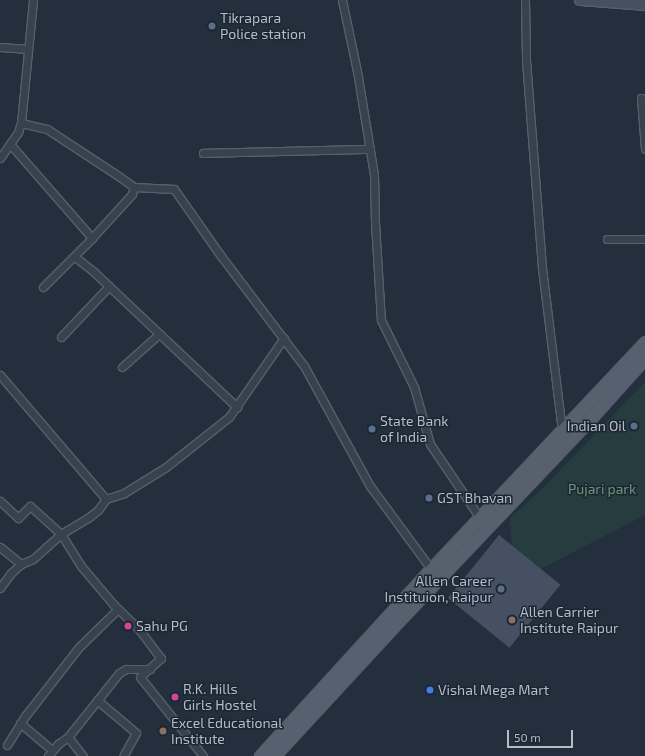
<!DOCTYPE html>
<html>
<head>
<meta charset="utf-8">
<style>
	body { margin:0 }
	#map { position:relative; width:645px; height:756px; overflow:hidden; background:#242f3e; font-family:"Exo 2",sans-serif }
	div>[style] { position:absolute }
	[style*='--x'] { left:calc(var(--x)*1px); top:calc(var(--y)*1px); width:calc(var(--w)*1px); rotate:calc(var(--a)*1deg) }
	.green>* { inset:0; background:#263c3f }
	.building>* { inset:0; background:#455162; transform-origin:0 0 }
	.roads { filter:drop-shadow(1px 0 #565f6c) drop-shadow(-1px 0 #565f6c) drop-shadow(0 1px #565f6c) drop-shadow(0 -1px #565f6c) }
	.street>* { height:7px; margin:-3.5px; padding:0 3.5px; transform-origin:3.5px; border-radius:3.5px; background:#38414e }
	.secondary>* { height:10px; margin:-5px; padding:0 5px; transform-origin:5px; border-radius:5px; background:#465061 }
	.primary>* { height:11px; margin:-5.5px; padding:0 5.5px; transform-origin:5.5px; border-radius:5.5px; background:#56606e }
	.dots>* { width:11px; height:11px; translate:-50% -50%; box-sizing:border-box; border:2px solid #1d2633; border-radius:50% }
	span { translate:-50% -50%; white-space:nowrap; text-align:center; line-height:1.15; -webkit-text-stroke:3px #1d2633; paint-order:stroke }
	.poi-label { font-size:14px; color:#b4bcc9 }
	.left { translate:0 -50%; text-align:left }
	.right { translate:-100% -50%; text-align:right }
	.park-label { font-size:14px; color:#6b9a76 }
	.scale { position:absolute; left:507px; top:730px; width:66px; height:18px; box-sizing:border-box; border:2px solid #b4bcc9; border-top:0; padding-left:5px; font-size:12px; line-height:14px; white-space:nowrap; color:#b4bcc9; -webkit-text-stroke:3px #1d2633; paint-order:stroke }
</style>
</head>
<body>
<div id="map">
	<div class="green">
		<div style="clip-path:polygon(645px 382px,645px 515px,514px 583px,510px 518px,543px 488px)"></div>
	</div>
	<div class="building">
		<div style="left:499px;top:535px;width:79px;height:81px;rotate:39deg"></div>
	</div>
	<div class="roads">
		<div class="street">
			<div style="--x:342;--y:0;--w:73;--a:78.1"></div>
			<div style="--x:357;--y:71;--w:105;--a:80.7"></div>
			<div style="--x:374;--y:175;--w:48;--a:88.8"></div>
			<div style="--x:375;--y:223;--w:97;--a:86.5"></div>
			<div style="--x:381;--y:320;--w:75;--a:63.8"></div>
			<div style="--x:414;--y:387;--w:59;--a:74.3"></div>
			<div style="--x:430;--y:444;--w:89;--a:56"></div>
			<div style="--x:525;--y:0;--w:60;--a:89"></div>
			<div style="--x:526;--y:60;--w:209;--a:85.6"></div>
			<div style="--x:542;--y:268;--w:163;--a:83"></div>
			<div style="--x:0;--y:47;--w:28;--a:4"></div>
			<div style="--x:641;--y:98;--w:51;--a:85.5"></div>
			<div style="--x:21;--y:123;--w:27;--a:13"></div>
			<div style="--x:47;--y:129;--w:84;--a:33.3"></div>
			<div style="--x:117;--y:175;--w:21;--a:35"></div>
			<div style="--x:134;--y:187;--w:40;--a:2.9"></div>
			<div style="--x:174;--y:189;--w:82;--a:55"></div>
			<div style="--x:221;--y:256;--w:138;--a:53"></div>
			<div style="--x:304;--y:366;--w:137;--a:61.2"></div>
			<div style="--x:370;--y:486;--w:103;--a:53.7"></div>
			<div style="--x:10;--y:144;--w:125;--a:48.9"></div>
			<div style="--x:203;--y:153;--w:167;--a:-1.4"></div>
			<div style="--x:0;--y:158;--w:32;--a:-55"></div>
			<div style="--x:18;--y:132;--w:9;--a:-72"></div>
			<div style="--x:21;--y:123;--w:124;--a:-84.4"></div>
			<div style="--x:607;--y:239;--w:38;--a:0"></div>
			<div style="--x:75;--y:257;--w:24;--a:38"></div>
			<div style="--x:94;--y:272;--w:197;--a:43.4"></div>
			<div style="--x:43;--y:287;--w:69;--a:-45"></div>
			<div style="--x:92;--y:238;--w:59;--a:-47.7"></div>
			<div style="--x:132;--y:194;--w:7;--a:-74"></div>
			<div style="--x:61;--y:337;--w:70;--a:-46.7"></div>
			<div style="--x:122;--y:367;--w:50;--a:-41.7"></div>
			<div style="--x:0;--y:375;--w:163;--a:49.5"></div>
			<div style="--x:0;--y:501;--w:25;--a:43"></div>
			<div style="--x:18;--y:518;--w:17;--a:-45"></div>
			<div style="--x:30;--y:506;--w:42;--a:42.1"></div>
			<div style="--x:61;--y:534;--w:38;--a:58"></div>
			<div style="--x:81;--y:566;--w:51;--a:49.8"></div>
			<div style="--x:114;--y:605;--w:33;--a:44"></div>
			<div style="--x:138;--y:628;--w:38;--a:53"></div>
			<div style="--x:161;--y:658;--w:28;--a:138"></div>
			<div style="--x:140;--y:677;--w:101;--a:51.4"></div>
			<div style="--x:0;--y:547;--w:27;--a:39"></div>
			<div style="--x:0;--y:588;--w:19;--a:-54"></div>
			<div style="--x:11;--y:573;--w:13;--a:-42"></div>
			<div style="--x:21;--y:564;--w:13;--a:-23"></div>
			<div style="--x:33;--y:559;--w:38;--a:-42"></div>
			<div style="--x:61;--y:534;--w:31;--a:-31"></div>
			<div style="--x:88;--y:518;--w:13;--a:-39"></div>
			<div style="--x:98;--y:510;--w:14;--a:-54"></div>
			<div style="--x:106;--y:499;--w:19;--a:-18"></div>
			<div style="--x:124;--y:493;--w:49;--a:-31.8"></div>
			<div style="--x:166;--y:467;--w:80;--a:-38.4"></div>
			<div style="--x:229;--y:417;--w:96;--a:-55.2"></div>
			<div style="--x:97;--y:700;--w:51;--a:40.2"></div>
			<div style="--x:136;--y:733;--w:26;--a:119"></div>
			<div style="--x:20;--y:723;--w:42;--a:40.2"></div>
			<div style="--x:68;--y:737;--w:24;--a:52"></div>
			<div style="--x:7;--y:745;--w:36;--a:-58"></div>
			<div style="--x:26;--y:715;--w:86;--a:-52.1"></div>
			<div style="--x:79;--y:647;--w:54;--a:-44.3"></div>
			<div style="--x:48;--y:756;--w:16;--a:-50"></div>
			<div style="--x:58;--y:744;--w:12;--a:-35"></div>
			<div style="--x:68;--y:737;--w:82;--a:-51.4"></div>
			<div style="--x:119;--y:673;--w:8;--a:-30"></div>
			<div style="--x:126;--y:669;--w:24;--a:0"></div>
		</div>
		<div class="secondary">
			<div style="--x:580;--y:0;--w:65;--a:4.4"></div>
		</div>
		<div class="primary">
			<div style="--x:260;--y:756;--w:253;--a:-47.6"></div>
			<div style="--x:431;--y:569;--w:312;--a:-46.7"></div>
			<div style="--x:274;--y:756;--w:176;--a:-47.3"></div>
			<div style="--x:393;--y:627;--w:276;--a:-46.5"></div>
			<div style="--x:583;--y:427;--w:93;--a:-48.1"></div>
		</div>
	</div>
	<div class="dots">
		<div style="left:212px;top:26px;background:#5c6f8a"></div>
		<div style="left:634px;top:426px;background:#5c6f8a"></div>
		<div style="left:372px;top:429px;background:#5c6f8a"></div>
		<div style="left:429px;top:498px;background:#5c6f8a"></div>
		<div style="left:501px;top:589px;background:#5c6f8a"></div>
		<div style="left:512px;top:620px;background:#8d6e63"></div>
		<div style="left:128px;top:626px;background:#d1479c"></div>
		<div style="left:430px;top:690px;background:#3f7fe0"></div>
		<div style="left:175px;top:697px;background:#d1479c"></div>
		<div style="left:163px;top:731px;background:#8d6e63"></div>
	</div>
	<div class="poi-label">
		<span class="left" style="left:220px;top:26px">Tikrapara<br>Police station</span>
		<span class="left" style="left:380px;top:429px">State Bank<br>of India</span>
		<span class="right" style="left:626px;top:426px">Indian Oil</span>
		<span class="left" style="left:437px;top:498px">GST Bhavan</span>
		<span class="right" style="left:493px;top:589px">Allen Career<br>Instituion, Raipur</span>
		<span class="left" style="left:520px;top:620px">Allen Carrier<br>Institute Raipur</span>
		<span class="left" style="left:136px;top:626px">Sahu PG</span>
		<span class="left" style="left:183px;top:697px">R.K. Hills<br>Girls Hostel</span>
		<span class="left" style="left:438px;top:690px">Vishal Mega Mart</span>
		<span class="left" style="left:171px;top:731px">Excel Educational<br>Institute</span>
	</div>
	<div class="park-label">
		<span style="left:602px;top:489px">Pujari park</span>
	</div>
	<div class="scale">50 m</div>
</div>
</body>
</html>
